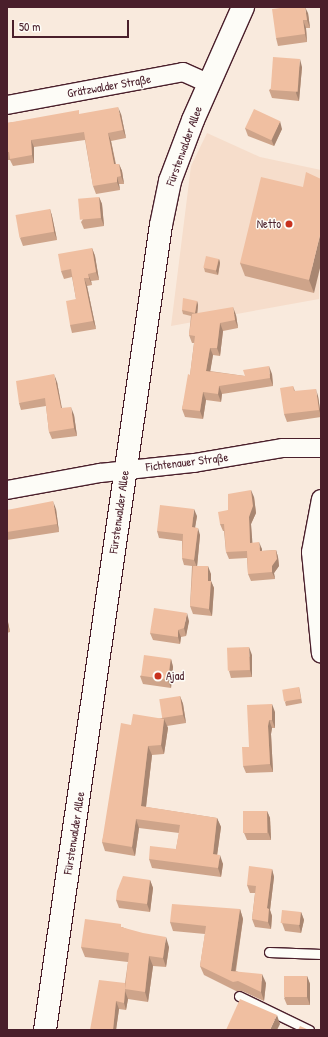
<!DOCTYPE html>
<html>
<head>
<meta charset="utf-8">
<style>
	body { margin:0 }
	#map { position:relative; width:328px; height:1037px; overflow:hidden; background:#f9eadd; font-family:"Patrick Hand",sans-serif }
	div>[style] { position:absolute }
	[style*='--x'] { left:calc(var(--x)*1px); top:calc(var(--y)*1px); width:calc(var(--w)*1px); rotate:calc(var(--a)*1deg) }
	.built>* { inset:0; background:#f6ddcb }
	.roads { filter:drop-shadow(1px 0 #4a1f2b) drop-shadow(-1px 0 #4a1f2b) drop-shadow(0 1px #4a1f2b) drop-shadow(0 -1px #4a1f2b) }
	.lane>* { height:9px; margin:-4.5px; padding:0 4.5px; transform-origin:4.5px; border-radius:4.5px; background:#fdfcf7 }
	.street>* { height:18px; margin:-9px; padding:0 9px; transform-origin:9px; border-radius:9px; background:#fdfcf7 }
	.secondary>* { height:22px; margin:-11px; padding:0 11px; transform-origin:11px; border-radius:11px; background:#fdfcf7 }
	.wall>* { inset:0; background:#cea48a }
	.shaded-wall>* { inset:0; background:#a88671 }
	.building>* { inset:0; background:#f0bfa1; transform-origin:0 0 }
	.dots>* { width:11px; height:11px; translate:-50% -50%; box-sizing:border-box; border:2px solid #fdfcf7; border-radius:50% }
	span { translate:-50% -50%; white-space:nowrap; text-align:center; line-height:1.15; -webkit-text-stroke:3px #fdfcf7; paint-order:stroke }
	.street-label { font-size:12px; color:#4a1f2b }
	.poi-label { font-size:12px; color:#4a1f2b }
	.right { translate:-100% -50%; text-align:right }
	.left { translate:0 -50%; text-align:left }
	.frame { position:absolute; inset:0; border:8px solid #4a1f2b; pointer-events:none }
	.scale { position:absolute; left:12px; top:20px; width:117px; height:18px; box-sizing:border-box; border:2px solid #4a1f2b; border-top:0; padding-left:5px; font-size:12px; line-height:14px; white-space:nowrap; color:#4a1f2b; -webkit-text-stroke:3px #fdfcf7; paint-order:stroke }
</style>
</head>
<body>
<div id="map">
	<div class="built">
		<div style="clip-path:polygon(207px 133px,260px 157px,321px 170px,319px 299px,171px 326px,191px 166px)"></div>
	</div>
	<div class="roads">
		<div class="lane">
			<div style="--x:269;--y:952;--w:52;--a:2.2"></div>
			<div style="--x:239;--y:996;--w:78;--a:25.9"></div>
		</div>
		<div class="street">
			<div style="--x:7;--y:105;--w:179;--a:-10.6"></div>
			<div style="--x:183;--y:72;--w:27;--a:24"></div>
			<div style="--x:7;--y:490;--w:95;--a:-10.4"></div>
			<div style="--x:100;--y:473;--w:95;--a:-6.1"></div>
			<div style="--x:194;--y:463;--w:89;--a:-9.7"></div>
			<div style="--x:282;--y:448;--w:39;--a:0"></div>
			<div style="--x:321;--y:499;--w:54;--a:100.7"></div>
			<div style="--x:311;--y:552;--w:102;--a:84.4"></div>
		</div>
		<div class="secondary">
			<div style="--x:45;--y:1030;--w:813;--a:-81.8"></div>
			<div style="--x:161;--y:225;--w:45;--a:-78.4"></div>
			<div style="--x:170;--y:181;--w:65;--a:-69.3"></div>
			<div style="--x:193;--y:120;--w:124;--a:-66.1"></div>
		</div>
	</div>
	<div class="wall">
		<div style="clip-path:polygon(308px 13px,310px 28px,306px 28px,307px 42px,278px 46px,276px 38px)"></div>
		<div style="clip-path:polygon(302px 67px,299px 101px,272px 98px,269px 90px)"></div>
		<div style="clip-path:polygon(80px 114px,121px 114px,126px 138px,111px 141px,116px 164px,119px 164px,122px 171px,124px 184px,119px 184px,120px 190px,96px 194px,93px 186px,85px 140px,34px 147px,34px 163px,13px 166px,10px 160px,7px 160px,7px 123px)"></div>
		<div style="clip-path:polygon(245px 128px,282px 129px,274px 146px,248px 136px)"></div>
		<div style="clip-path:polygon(303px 187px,314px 293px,245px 276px,240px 263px)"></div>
		<div style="clip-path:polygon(99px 197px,102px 204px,104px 226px,84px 229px,81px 222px)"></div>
		<div style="clip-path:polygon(50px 209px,52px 216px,57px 240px,23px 246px,20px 238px)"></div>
		<div style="clip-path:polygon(92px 248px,95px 256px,99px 280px,91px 281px,92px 285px,87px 286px,96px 329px,72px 333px,70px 325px,76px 299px,72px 277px,64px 279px,61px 271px)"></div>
		<div style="clip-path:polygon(219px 259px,220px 263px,218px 275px,205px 272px,204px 268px)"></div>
		<div style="clip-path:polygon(197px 301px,198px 305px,197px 313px,236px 315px,238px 328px,223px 331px,220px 356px,213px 355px,210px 371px,245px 376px,272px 374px,273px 386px,222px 394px,221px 402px,206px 400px,203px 419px,185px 417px,182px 409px,190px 375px,194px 343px,192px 343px,189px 335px,191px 316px,183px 314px,182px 310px)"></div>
		<div style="clip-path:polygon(57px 382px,62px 408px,74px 415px,77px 436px,52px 439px,49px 432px,46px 406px,21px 410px,19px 403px)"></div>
		<div style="clip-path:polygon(293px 386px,295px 391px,318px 396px,321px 417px,287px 422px,284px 414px)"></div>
		<div style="clip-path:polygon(254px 497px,256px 513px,251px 524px,252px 543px,262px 549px,262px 551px,276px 550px,278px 557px,279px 566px,274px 573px,275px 579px,251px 581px,248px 574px,247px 558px,229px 559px,226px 552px,224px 531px,223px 531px,220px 524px,228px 510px)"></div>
		<div style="clip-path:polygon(56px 509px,59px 532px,7px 540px,7px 510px)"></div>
		<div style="clip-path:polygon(197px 516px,195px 527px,200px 535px,197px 566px,211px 574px,211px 581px,214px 588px,212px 616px,193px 614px,190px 606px,192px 566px,184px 565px,182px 558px,182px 541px,159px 538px,157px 531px)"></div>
		<div style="clip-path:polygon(7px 617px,10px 632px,7px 633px)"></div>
		<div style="clip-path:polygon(189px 621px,186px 636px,181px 637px,180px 644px,153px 640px,150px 633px)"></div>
		<div style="clip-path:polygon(252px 655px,252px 677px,231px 678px,229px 671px)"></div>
		<div style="clip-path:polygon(171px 659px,173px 667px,171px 688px,143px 684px,140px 676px)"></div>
		<div style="clip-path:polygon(299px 687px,300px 691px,302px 703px,286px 706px,285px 702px)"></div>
		<div style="clip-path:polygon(180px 696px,183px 704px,186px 723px,167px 726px,168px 728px,164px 754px,152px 755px,146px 807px,217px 818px,221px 827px,217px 855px,223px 864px,221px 877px,152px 868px,149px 859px,176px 849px,179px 833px,139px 828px,135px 856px,105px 851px,102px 842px,131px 725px,162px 718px)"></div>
		<div style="clip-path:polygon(275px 712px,275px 728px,272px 728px,271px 734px,273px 772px,246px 773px,243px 766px,249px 747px)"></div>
		<div style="clip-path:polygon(267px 811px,270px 818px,271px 840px,247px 840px,244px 833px)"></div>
		<div style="clip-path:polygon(272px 869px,274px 877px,270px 910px,272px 916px,271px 929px,255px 927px,252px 919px,255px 893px,250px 893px,247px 885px)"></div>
		<div style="clip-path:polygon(150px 880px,153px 888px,150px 912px,119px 908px,116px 900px)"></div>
		<div style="clip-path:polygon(240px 909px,243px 919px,236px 971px,266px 983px,264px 1001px,242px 991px,236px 991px,204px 975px,200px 966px,205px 934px,173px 931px,170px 922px)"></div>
		<div style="clip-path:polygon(301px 912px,304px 920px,301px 933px,285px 931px,282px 923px)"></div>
		<div style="clip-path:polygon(122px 927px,169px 947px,166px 967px,153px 966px,148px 1002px,128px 999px,126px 1010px,119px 1009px,116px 1030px,90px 1030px,125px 983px,128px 962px,85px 957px,81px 947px)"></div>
		<div style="clip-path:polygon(307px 976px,310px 984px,310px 1005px,287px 1005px,284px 998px)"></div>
	</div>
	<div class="shaded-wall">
		<div style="clip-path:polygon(305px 7px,308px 13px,310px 28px,307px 20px)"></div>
		<div style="clip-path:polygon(303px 20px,306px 28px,307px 42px,305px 34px)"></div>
		<div style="clip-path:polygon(300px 59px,302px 67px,299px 101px,296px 93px)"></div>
		<div style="clip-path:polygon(118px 107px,121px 114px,126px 138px,123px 130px)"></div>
		<div style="clip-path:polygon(280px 121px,282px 129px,274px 146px,271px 139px)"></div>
		<div style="clip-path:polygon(108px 133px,111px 141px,117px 172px,114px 164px)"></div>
		<div style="clip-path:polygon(31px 140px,34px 147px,34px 163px,32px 155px)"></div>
		<div style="clip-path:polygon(119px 164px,122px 171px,124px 184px,121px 176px)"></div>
		<div style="clip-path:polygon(117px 177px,119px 184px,120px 190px,117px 182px)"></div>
		<div style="clip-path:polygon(99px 197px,102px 204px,104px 226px,101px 218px)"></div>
		<div style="clip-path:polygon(50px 209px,52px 216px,57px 240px,54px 232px)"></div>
		<div style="clip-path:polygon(321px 231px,321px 264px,314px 293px,309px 280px)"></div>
		<div style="clip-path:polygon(92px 248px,95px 256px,99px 280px,96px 272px)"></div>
		<div style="clip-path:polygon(219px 259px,220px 263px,218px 275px,216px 271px)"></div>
		<div style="clip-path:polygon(88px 274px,91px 281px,92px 285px,89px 278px)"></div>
		<div style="clip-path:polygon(84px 278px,87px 286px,96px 329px,93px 321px)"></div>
		<div style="clip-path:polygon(197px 301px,198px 305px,197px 317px,195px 313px)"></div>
		<div style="clip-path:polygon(233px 307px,236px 315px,238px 328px,235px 320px)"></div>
		<div style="clip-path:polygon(220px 323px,223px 331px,220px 356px,217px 348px)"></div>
		<div style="clip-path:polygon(210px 348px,213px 355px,209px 379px,206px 371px)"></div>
		<div style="clip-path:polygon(269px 366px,272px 374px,273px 386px,270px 378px)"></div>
		<div style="clip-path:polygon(54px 374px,57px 382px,63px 416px,61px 408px)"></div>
		<div style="clip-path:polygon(219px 386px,222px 394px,221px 402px,218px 394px)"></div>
		<div style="clip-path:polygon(316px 389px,318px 396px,321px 416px,319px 410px)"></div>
		<div style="clip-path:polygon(203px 392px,206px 400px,203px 419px,200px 411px)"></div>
		<div style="clip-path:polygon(71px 407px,74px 415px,77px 436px,74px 428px)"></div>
		<div style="clip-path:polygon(251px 490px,254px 497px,256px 513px,251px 524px,253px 550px,250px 543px,249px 517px)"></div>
		<div style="clip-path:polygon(53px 501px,56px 509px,59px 532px,57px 524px)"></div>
		<div style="clip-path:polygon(194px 509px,197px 516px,194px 534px,192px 527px)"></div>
		<div style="clip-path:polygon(198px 528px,200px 535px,197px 567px,194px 560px)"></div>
		<div style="clip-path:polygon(259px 542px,262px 549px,262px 558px,260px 551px)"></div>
		<div style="clip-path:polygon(276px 550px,278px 557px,279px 566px,274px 573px,275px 579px,272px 572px,272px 566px)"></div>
		<div style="clip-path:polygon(208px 566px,211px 574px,211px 587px,211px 581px,214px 588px,212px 616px,209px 609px,208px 581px)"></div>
		<div style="clip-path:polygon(187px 613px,189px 621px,186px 636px,184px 628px)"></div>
		<div style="clip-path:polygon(7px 617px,10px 632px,7px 624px)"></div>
		<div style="clip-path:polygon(178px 630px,181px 637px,180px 644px,178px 637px)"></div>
		<div style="clip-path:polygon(249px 647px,252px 655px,252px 677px,250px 670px)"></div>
		<div style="clip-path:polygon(171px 659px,173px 667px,171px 688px,168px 680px)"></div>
		<div style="clip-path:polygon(180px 696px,183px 704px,186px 723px,183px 715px)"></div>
		<div style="clip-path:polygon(272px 704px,275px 712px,275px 728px,272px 720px)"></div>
		<div style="clip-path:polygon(164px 719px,168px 728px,164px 754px,161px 745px)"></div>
		<div style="clip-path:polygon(269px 720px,272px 728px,271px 734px,273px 772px,270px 764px,268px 726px)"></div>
		<div style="clip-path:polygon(148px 746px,152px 755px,145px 815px,141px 806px)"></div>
		<div style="clip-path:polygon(267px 811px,270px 818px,271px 840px,268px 832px)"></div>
		<div style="clip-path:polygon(217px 818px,221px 827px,216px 863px,213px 854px)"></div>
		<div style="clip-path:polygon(136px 819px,139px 828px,135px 856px,132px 847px)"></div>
		<div style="clip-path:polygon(220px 855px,223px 864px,221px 877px,218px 868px)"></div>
		<div style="clip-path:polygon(272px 869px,274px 877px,270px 910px,272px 916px,271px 929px,268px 922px,267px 908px)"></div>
		<div style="clip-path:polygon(150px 880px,153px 888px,150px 912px,147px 904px)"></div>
		<div style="clip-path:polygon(240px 909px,243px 919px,234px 980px,231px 971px)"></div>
		<div style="clip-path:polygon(301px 912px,304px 920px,301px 933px,299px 925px)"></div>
		<div style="clip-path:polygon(166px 937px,169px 947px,166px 967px,163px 958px)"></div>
		<div style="clip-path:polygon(149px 956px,153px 966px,148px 1002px,145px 992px)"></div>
		<div style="clip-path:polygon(262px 974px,266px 983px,264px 1001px,261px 992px)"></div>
		<div style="clip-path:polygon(307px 976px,310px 984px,310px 1005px,307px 997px)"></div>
		<div style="clip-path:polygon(125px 991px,128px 999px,126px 1010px,124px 1003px)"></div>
		<div style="clip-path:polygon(116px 1001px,119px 1009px,116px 1030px,113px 1030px)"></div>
		<div style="clip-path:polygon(277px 1015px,280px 1024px,277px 1030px,270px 1030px)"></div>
	</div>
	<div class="building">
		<div style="clip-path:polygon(288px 7px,305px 7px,307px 20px,303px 20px,305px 34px,276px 38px,272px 9px)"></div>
		<div style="left:273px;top:57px;width:27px;height:33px;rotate:4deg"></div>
		<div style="clip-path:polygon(118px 107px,123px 130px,108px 133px,114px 164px,119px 164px,121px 176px,117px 177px,117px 182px,93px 186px,84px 132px,31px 140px,32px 155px,10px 159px,9px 152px,7px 152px,7px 123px,79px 110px,79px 114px)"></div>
		<div style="left:254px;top:109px;width:29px;height:21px;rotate:25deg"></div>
		<div style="clip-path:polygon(306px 172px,321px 179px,321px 231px,309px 280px,240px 263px,261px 177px,303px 187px)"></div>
		<div style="left:99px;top:197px;width:21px;height:21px;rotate:85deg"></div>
		<div style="left:50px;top:209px;width:23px;height:35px;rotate:80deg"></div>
		<div style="clip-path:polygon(92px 248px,96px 272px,88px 274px,89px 278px,84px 278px,93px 321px,70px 325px,66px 301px,76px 299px,71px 269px,61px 271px,58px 254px)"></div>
		<div style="left:206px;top:256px;width:13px;height:12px;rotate:13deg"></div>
		<div style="clip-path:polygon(183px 298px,197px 301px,195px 313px,182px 310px)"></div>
		<div style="clip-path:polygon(233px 307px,235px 320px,220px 323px,217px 348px,210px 348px,206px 371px,245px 376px,243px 370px,269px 366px,270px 378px,219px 386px,218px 394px,203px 392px,200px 411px,182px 409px,188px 374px,190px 375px,195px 336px,189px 335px,192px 314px)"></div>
		<div style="clip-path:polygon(54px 374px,61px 408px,71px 407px,74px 428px,49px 432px,45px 398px,19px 403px,16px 381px)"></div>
		<div style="clip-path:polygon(293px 386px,294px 391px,316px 389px,319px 410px,284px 414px,280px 388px)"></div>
		<div style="clip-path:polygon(251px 490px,253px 506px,249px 517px,250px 543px,259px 542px,260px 551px,276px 550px,277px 559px,272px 566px,272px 572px,248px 574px,247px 551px,226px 552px,224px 524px,220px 524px,218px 512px,228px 510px,228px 494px)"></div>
		<div style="clip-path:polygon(53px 501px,57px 524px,7px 532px,7px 510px)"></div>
		<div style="clip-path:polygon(160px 505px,194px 509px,192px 527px,198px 528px,194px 560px,182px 558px,183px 534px,157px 531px)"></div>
		<div style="clip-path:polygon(193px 566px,208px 566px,208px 581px,211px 581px,209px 609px,190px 606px)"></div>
		<div style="clip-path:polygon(154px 608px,187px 613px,184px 628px,178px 630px,178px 637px,150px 633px)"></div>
		<div style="left:249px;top:647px;width:23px;height:22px;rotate:88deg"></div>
		<div style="left:144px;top:655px;width:27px;height:21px;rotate:8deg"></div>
		<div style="left:299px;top:687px;width:12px;height:17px;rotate:81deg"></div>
		<div style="left:180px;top:696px;width:19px;height:21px;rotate:81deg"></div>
		<div style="clip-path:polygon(272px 704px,272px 720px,269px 720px,268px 726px,270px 764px,243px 766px,242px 747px,249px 747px,247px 705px)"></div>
		<div style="clip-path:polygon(133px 714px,164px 719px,161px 745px,148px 746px,141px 806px,217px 818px,213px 854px,220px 855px,218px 868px,149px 859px,150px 846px,176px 849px,180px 825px,136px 819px,132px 847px,102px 842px,121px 723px,131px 725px)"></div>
		<div style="left:243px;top:811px;width:24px;height:22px"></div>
		<div style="clip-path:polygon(249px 866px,272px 869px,267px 908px,269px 909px,268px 922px,252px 919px,256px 886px,247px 885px)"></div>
		<div style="clip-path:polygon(123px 876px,150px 880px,147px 904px,116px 900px,117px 891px)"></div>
		<div style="clip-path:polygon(172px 904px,240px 909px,231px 971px,262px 974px,261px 992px,238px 981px,233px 982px,200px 966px,206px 926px,170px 922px)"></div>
		<div style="left:282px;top:910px;width:19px;height:13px;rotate:6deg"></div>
		<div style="clip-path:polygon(85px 919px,121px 924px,121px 927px,143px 933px,166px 937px,163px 958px,149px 956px,145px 992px,125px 989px,129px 953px,81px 947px)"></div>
		<div style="left:307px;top:976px;width:21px;height:23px;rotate:90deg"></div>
		<div style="clip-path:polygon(99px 980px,125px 983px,125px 991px,124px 1003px,116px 1001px,113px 1030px,90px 1030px)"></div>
		<div style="clip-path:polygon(240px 999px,277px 1015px,270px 1030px,226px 1030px)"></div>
		<div style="clip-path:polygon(300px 1026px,309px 1030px,298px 1030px)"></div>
	</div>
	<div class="dots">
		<div style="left:289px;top:224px;background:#c8321e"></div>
		<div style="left:158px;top:676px;background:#c8321e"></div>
	</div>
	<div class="street-label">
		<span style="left:109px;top:86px;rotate:-10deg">Grätzwalder Straße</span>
		<span style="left:184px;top:146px;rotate:-70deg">Fürstenwalder Allee</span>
		<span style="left:187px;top:462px;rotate:-7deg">Fichtenauer Straße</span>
		<span style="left:119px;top:512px;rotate:-82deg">Fürstenwalder Allee</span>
		<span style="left:74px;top:833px;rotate:-81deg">Fürstenwalder Allee</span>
	</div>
	<div class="poi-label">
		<span class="right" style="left:281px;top:224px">Netto</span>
		<span class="left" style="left:166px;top:676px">Ajad</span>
	</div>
	<div class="frame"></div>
	<div class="scale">50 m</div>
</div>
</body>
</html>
